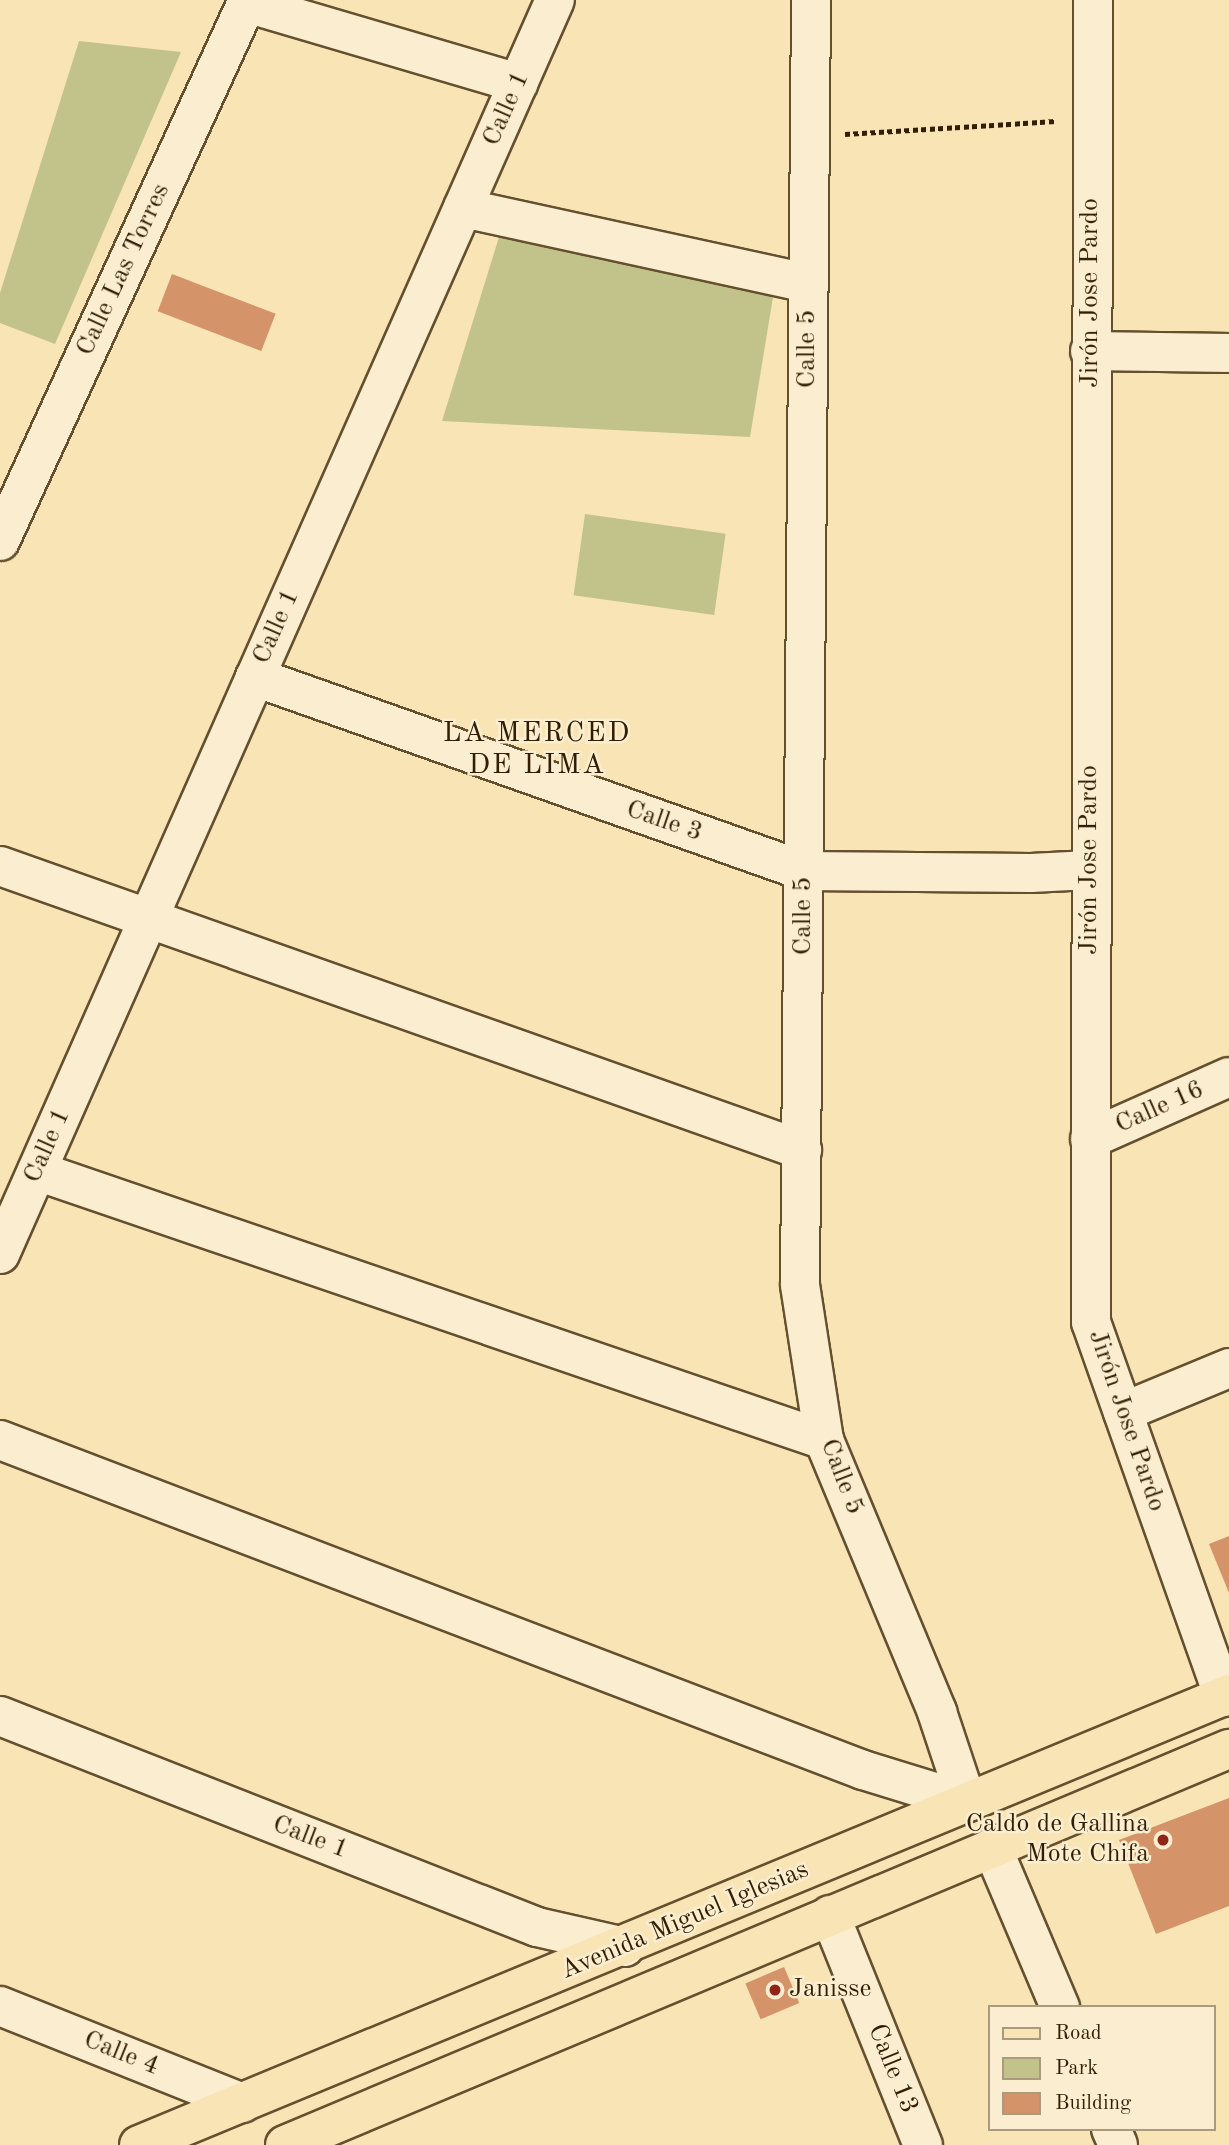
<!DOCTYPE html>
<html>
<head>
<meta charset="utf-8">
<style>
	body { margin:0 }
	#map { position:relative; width:1229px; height:2145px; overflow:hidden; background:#f9e4b6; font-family:"Old Standard TT",serif }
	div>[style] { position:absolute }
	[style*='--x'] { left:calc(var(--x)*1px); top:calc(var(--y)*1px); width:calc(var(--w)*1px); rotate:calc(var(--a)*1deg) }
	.green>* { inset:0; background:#c1c38b; transform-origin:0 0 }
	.building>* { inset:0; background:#d5936a; transform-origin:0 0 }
	.path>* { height:4.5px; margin-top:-2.25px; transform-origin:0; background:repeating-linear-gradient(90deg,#321f01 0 5px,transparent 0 8.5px) }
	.roads { filter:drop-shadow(2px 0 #64502e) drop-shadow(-2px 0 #64502e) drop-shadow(0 2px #64502e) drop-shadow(0 -2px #64502e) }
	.minor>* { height:38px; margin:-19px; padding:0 19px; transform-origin:19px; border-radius:19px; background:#fbedd0 }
	.major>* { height:38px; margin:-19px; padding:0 19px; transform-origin:19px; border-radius:19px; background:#f9e4b6 }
	.dots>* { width:19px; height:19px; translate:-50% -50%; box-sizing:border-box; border:4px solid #fbedd0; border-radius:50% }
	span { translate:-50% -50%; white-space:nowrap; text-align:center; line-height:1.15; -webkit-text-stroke:5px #fbedd0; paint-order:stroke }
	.street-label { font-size:26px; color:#321f01 }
	.poi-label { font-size:26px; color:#321f01 }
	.right { translate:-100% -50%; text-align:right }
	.left { translate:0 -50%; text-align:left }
	.neighbourhood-label { font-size:28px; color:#321f01; letter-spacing:2px }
	.legend { position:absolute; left:988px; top:2005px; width:228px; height:126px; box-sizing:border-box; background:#fbedd0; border:2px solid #ab9b7d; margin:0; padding:9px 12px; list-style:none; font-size:21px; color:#321f01 }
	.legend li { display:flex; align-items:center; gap:14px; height:35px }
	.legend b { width:35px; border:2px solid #ab9b7d }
</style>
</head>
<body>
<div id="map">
	<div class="green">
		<div style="clip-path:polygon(79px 41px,181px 52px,55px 344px,0 323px,0 293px)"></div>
		<div style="clip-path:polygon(499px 237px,774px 291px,750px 437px,442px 421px)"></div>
		<div style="left:585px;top:514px;width:142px;height:82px;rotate:8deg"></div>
	</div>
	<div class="building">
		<div style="left:172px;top:274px;width:111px;height:40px;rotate:21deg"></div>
		<div style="clip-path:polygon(1229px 1536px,1229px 1593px,1209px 1544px)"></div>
		<div style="clip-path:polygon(1229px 1798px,1229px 1906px,1156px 1934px,1119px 1840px)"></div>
		<div style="left:784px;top:1967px;width:39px;height:42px;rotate:67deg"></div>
	</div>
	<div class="path">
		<div style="--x:845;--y:134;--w:211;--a:-3.5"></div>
	</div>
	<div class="roads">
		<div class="minor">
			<div style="--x:811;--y:0;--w:1285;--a:90.49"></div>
			<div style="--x:800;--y:1285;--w:157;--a:81.2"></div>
			<div style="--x:824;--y:1440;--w:295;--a:67.4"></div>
			<div style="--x:937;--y:1712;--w:95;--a:71.6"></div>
			<div style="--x:1093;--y:0;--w:1322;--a:90.09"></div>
			<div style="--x:1091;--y:1322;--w:398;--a:70.5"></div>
			<div style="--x:246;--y:3;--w:284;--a:16.4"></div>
			<div style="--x:463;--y:208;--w:353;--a:12.3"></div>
			<div style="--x:1090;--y:351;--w:139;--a:0.8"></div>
			<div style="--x:0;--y:541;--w:595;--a:-65.37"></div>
			<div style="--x:255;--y:677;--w:582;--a:19.46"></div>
			<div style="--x:804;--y:871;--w:227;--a:0.5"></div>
			<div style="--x:1031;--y:873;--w:59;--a:-2.9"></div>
			<div style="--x:0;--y:866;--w:851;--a:19.5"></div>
			<div style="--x:1090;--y:1139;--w:152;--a:-24"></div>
			<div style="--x:37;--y:1171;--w:832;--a:18.87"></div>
			<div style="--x:0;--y:1254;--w:1371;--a:-66.13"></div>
			<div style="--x:1123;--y:1412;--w:115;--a:-22.5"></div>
			<div style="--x:0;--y:1440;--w:924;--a:20.93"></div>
			<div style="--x:863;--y:1770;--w:109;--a:17.1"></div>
			<div style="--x:0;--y:1716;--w:577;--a:21.45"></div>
			<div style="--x:537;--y:1927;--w:90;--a:12.8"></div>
			<div style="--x:992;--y:1847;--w:174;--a:67"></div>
			<div style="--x:830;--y:1915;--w:248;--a:68"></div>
			<div style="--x:0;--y:2006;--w:261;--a:21.8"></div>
			<div style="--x:1111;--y:2129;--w:17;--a:66"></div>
		</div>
		<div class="major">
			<div style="--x:139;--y:2145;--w:1180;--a:-22.48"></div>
			<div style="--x:285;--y:2145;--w:1024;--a:-22.76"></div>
		</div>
	</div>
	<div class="dots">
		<div style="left:1163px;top:1840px;background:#8f2418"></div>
		<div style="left:775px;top:1990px;background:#8f2418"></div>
	</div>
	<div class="street-label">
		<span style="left:507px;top:109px;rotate:-66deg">Calle 1</span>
		<span style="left:124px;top:270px;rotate:-65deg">Calle Las Torres</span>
		<span style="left:1091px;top:293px;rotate:-90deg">Jirón Jose Pardo</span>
		<span style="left:808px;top:349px;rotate:-90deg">Calle 5</span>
		<span style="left:277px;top:627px;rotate:-66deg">Calle 1</span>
		<span style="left:664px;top:822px;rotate:19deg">Calle 3</span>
		<span style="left:1090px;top:860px;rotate:-90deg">Jirón Jose Pardo</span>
		<span style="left:804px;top:916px;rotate:-90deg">Calle 5</span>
		<span style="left:1160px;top:1108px;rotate:-24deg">Calle 16</span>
		<span style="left:48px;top:1146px;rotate:-66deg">Calle 1</span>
		<span style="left:1126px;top:1421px;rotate:71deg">Jirón Jose Pardo</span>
		<span style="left:841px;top:1477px;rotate:69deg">Calle 5</span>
		<span style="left:310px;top:1838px;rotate:21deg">Calle 1</span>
		<span style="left:685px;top:1921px;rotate:-23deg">Avenida Miguel Iglesias</span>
		<span style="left:121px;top:2054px;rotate:22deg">Calle 4</span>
		<span style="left:892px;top:2069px;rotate:68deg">Calle 13</span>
	</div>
	<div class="poi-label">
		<span class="right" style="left:1149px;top:1840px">Caldo de Gallina<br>Mote Chifa</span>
		<span class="left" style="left:789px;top:1990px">Janisse</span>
	</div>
	<div class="neighbourhood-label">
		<span style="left:537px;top:750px">LA MERCED<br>DE LIMA</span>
	</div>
	<ul class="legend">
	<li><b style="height:9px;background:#f9e4b6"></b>Road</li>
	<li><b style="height:19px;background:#c1c38b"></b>Park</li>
	<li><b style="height:19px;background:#d5936a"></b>Building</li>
	</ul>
</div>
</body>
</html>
